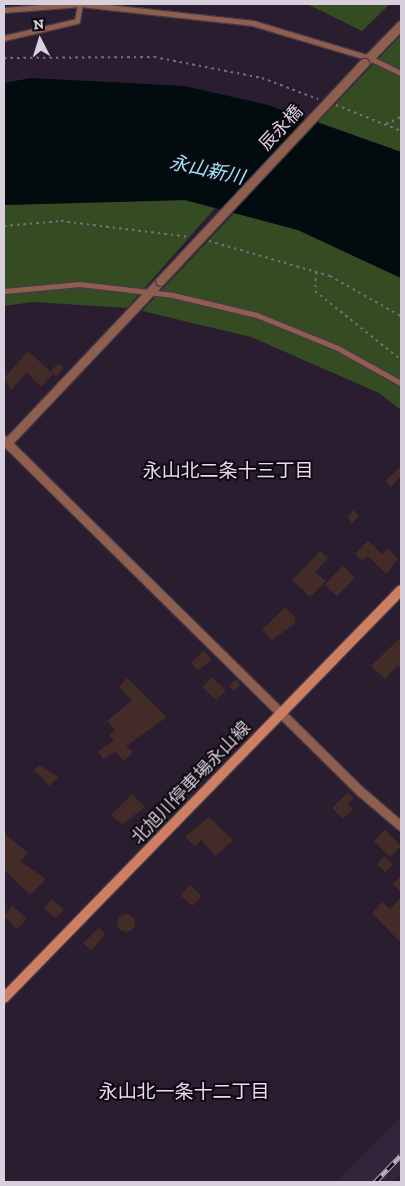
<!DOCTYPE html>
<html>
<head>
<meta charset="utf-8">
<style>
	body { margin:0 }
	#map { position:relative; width:405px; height:1186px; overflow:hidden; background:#291d2f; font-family:"Zilla Slab","Noto Sans JP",serif }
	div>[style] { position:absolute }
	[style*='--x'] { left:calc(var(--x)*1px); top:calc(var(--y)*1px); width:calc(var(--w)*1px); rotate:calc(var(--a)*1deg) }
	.built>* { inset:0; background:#34243b }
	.green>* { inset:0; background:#354c23 }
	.water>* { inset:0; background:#020b0e }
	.building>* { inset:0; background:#432b27; transform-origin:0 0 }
	.round { border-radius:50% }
	.path>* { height:2px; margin-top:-1px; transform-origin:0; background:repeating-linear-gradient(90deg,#796f7e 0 2.5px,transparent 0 6.5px) }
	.roads { filter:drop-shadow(1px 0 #453a4b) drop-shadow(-1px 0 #453a4b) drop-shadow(0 1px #453a4b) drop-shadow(0 -1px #453a4b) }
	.service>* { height:4.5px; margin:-2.25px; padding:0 2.25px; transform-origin:2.25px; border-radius:2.25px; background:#905e4c }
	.minor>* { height:9px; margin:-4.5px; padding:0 4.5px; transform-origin:4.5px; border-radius:4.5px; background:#905e4c }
	.secondary>* { height:10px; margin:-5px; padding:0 5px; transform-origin:5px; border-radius:5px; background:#ce7f61 }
	.rail>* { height:5px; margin-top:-2.5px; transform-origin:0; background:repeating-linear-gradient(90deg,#0f0911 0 9px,#bab1be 0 18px); box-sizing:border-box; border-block:1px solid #bab1be }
	.bridges { filter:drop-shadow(1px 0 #453a4b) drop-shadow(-1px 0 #453a4b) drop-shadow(0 1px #453a4b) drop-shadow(0 -1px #453a4b) }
	.minor-bridge>* { height:9px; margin:-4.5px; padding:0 4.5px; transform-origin:4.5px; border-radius:4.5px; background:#905e4c }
	span { translate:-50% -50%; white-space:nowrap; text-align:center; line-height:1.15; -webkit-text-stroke:4px #0f0911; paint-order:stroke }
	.street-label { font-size:18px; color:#d8d0dc }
	.water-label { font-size:19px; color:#9de3fa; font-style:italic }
	.neighbourhood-label { font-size:19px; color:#ead9f2 }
	.frame { position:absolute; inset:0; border:5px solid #d8d0dc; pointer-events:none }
	.north { position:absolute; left:15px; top:15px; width:50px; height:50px; -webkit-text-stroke:4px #0f0911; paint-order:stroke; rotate:355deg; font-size:14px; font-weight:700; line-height:20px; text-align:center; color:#d8d0dc }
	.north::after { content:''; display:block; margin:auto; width:18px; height:22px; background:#d8d0dc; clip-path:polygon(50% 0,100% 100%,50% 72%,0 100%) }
</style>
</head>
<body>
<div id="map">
	<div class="built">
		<div style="clip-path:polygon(401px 1117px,401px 1173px,393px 1182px,337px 1182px)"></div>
	</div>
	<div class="green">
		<div style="clip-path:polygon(307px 4px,390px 4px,362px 31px)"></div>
		<div style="clip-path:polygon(401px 35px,401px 152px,318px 122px)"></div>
		<div style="clip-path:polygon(185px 200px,215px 208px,127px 308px,33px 302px,4px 306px,4px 205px)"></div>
		<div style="clip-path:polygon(234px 213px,298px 230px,401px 278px,401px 410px,379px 393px,251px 337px,142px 311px)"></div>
	</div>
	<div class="water">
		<div style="clip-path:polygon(31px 78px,184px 86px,268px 105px,401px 152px,401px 278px,298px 230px,185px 200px,4px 205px,4px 83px)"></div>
	</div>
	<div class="building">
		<div style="clip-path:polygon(28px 351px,53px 374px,41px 387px,27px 373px,11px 390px,4px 378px)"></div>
		<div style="clip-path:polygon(58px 363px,64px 368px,56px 376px,51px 371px)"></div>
		<div style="clip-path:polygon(401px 466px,401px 476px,391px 487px,385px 481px)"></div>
		<div style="clip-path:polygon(353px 510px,359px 516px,352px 523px,347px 517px)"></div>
		<div style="clip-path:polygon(368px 540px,382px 554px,388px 548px,398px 559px,386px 574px,368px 556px,362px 561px,355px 554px)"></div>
		<div style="clip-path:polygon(320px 551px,328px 558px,315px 572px,326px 581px,310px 597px,292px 580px)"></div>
		<div style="left:343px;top:566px;width:17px;height:26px;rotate:45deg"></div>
		<div style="clip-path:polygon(285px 607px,296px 618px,294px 624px,272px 640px,262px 630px)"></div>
		<div style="clip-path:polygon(401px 637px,401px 668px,398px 665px,385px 679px,371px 666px)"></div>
		<div style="clip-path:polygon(204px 650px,212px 660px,198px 670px,191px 663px)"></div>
		<div style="left:212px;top:677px;width:19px;height:14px;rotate:43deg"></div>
		<div style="clip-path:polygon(127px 678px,167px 717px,126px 746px,133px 752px,124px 761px,115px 752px,103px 759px,98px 751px,114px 741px,109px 735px,115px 730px,107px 721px,132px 700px,119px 687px)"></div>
		<div style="clip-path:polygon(236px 679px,241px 685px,234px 691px,229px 686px)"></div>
		<div style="clip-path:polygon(39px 765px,59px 777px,49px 786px,34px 770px)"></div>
		<div style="clip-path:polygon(348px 792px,354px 798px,348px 804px,353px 809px,343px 819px,332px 808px)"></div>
		<div style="clip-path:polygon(132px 794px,145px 807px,122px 825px,111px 815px)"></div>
		<div style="clip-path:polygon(209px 817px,233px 840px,216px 856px,201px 840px,195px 847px,185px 837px)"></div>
		<div style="left:385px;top:830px;width:23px;height:16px;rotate:45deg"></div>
		<div style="clip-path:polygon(4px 833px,28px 853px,20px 861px,46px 879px,30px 895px,4px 870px)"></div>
		<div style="left:384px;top:856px;width:12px;height:11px;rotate:42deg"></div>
		<div style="clip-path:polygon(401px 875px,401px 892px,393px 884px)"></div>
		<div style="left:190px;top:885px;width:16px;height:14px;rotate:43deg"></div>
		<div style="clip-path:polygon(401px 897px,401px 943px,372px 913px,382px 902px,390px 909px)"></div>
		<div style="left:52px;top:899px;width:16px;height:12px;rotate:43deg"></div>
		<div style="clip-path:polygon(12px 905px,27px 919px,17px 929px,4px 916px)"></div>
		<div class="round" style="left:117px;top:914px;width:18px;height:18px"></div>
		<div style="clip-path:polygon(99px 928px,105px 934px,91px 951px,83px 943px)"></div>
	</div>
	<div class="path">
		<div style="--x:4;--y:58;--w:150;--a:-0.4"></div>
		<div style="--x:154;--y:57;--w:110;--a:11"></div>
		<div style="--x:262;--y:78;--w:60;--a:20.6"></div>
		<div style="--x:336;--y:105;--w:70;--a:21.8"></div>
		<div style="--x:386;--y:124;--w:17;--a:-25"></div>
		<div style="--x:4;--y:226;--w:57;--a:-5"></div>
		<div style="--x:61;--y:221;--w:130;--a:7.1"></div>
		<div style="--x:209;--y:241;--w:126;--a:16.1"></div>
		<div style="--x:330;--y:276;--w:81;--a:29.4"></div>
		<div style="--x:316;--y:272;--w:19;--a:93"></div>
		<div style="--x:315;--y:291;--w:110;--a:38.7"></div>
	</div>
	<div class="roads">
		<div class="service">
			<div style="--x:81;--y:4;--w:173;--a:6.3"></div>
			<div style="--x:253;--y:23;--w:122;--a:16.7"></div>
			<div style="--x:370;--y:58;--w:34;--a:26"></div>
			<div style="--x:4;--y:10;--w:76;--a:-4.5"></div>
			<div style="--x:4;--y:38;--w:75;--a:-13.1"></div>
			<div style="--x:77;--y:21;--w:17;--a:-80"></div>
			<div style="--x:4;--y:291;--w:76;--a:-5.3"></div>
			<div style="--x:80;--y:284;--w:94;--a:6.7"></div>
			<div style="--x:173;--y:295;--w:86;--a:13.4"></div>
			<div style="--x:257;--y:315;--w:87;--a:22.2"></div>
			<div style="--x:338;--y:348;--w:72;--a:29.1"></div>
		</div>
		<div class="minor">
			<div style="--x:364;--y:63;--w:53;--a:-45.8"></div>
			<div style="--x:4;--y:440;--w:500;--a:44.6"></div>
			<div style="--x:360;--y:791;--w:54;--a:40.5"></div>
			<div style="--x:7;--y:443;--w:223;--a:-46.6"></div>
		</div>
		<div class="secondary">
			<div style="--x:4;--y:998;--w:569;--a:-45.78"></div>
		</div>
	</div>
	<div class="rail">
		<div style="--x:375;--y:1182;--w:37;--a:-46"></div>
	</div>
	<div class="bridges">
		<div class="minor-bridge">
			<div style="--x:160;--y:281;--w:299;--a:-46.9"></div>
		</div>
	</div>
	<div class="street-label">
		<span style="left:281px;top:128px;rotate:-47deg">辰永橋</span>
		<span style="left:191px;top:783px;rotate:-46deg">北旭川停車場永山線</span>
	</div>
	<div class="water-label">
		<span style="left:207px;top:170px;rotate:12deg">永山新川</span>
	</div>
	<div class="neighbourhood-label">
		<span style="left:228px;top:471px">永山北二条十三丁目</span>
		<span style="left:184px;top:1092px">永山北一条十二丁目</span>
	</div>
	<div class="frame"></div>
	<div class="north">N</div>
</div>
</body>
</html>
